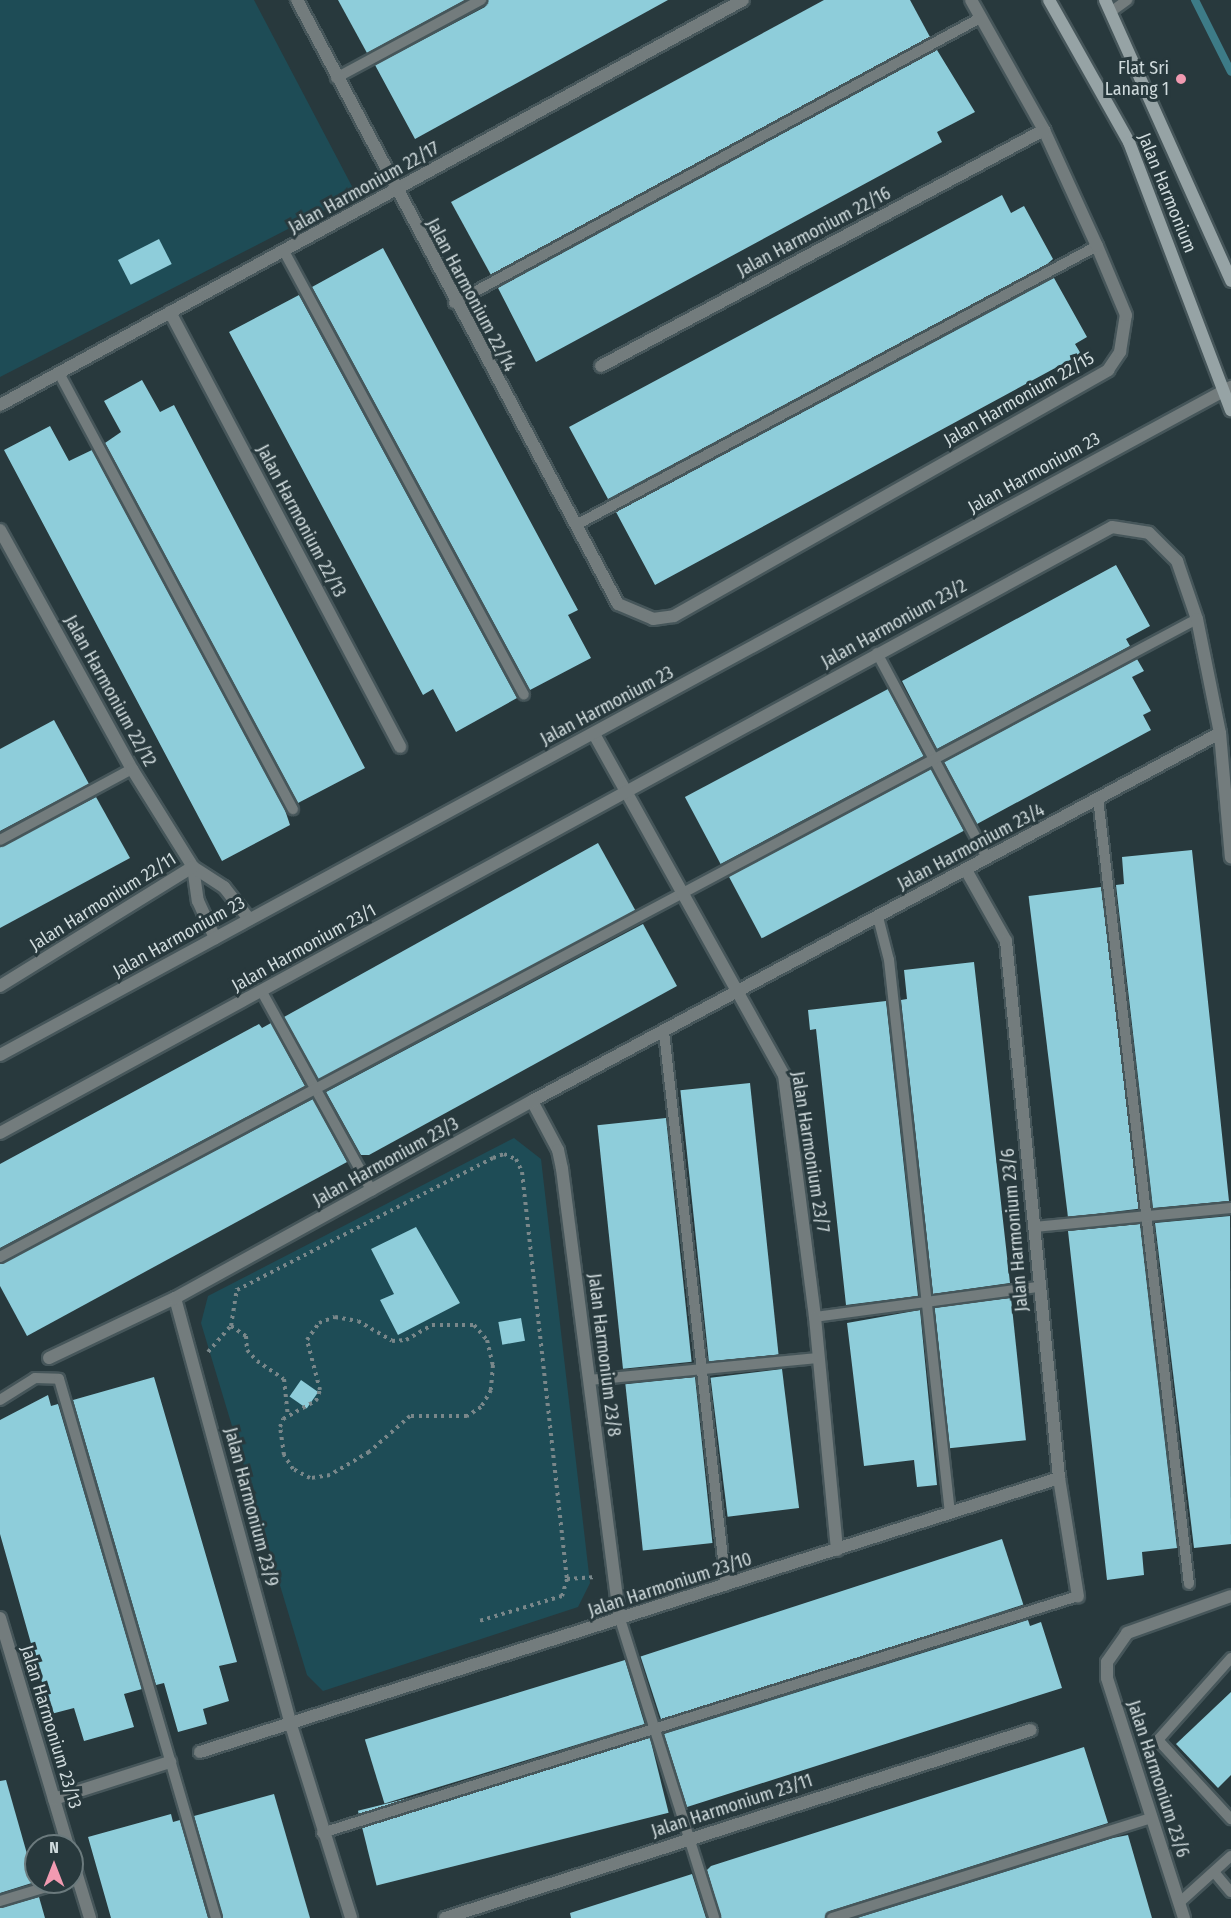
<!DOCTYPE html>
<html>
<head>
<meta charset="utf-8">
<style>
	body { margin:0 }
	#map { position:relative; width:1231px; height:1918px; overflow:hidden; background:#28393d; font-family:"Fira Sans Condensed",sans-serif }
	div>[style] { position:absolute }
	[style*='--x'] { left:calc(var(--x)*1px); top:calc(var(--y)*1px); width:calc(var(--w)*1px); rotate:calc(var(--a)*1deg) }
	.green>* { inset:0; background:#1e4c56 }
	.stream>* { height:8px; margin:-4px; padding:0 4px; transform-origin:4px; border-radius:4px; background:#3d7b87 }
	.building>* { inset:0; background:#8ecdda; transform-origin:0 0 }
	.path>* { height:4px; margin-top:-2px; transform-origin:0; background:repeating-linear-gradient(90deg,#79878a 0 3px,transparent 0 7.5px) }
	.roads { filter:drop-shadow(2px 0 #46565a) drop-shadow(-2px 0 #46565a) drop-shadow(0 2px #46565a) drop-shadow(0 -2px #46565a) }
	.service>* { height:10px; margin:-5px; padding:0 5px; transform-origin:5px; border-radius:5px; background:#737c7d }
	.minor>* { height:12px; margin:-6px; padding:0 6px; transform-origin:6px; border-radius:6px; background:#737c7d }
	.secondary>* { height:12px; margin:-6px; padding:0 6px; transform-origin:6px; border-radius:6px; background:#96a3a5 }
	.dots>* { width:16px; height:16px; translate:-50% -50%; box-sizing:border-box; border:3px solid #28393d; border-radius:50% }
	span { translate:-50% -50%; white-space:nowrap; text-align:center; line-height:1.15; -webkit-text-stroke:6px #28393d; paint-order:stroke }
	.poi-label { font-size:18px; color:#d0dbdd }
	.right { translate:-100% -50%; text-align:right }
	.street-label { font-size:18px; color:#d0dbdd }
	.north { position:absolute; left:24px; top:1834px; width:60px; height:60px; box-sizing:border-box; background:#28393d; border:2px solid #6b7a7d; border-radius:50%; rotate:0deg; font-size:16px; font-weight:700; line-height:24px; text-align:center; color:#d0dbdd }
	.north::after { content:''; display:block; margin:auto; width:21px; height:27px; background:#f19ab1; clip-path:polygon(50% 0,100% 100%,50% 72%,0 100%) }
</style>
</head>
<body>
<div id="map">
	<div class="green">
		<div style="clip-path:polygon(0 0,254px 0,356px 194px,0 377px)"></div>
		<div style="clip-path:polygon(514px 1138px,541px 1159px,590px 1583px,578px 1607px,323px 1691px,307px 1675px,201px 1323px,208px 1296px)"></div>
	</div>
	<div class="stream">
		<div style="--x:1195;--y:0;--w:80;--a:63.4"></div>
	</div>
	<div class="building">
		<div style="clip-path:polygon(338px 0,465px 0,367px 53px)"></div>
		<div style="clip-path:polygon(488px 0,668px 0,415px 139px,375px 65px,485px 7px)"></div>
		<div style="clip-path:polygon(824px 0,910px 0,930px 37px,491px 275px,451px 202px)"></div>
		<div style="clip-path:polygon(937px 50px,975px 112px,937px 132px,942px 142px,536px 362px,498px 288px)"></div>
		<div style="clip-path:polygon(1002px 195px,1011px 213px,1024px 206px,1053px 259px,1046px 265px,608px 499px,569px 427px)"></div>
		<div style="left:159px;top:239px;width:28px;height:46px;rotate:63deg"></div>
		<div style="clip-path:polygon(383px 248px,578px 610px,568px 615px,591px 658px,530px 690px,312px 287px)"></div>
		<div style="clip-path:polygon(1054px 278px,1087px 337px,1075px 344px,1081px 354px,655px 585px,616px 512px)"></div>
		<div style="clip-path:polygon(299px 295px,517px 698px,456px 732px,433px 689px,423px 695px,229px 332px)"></div>
		<div style="clip-path:polygon(142px 380px,160px 412px,174px 405px,365px 768px,298px 803px,105px 443px,121px 432px,104px 401px)"></div>
		<div style="clip-path:polygon(50px 426px,69px 461px,92px 450px,285px 810px,290px 825px,222px 861px,4px 450px)"></div>
		<div style="clip-path:polygon(1116px 565px,1150px 626px,1126px 639px,1130px 646px,937px 749px,902px 681px)"></div>
		<div style="clip-path:polygon(1137px 659px,1144px 671px,1132px 677px,1151px 711px,1143px 715px,1151px 730px,977px 824px,944px 762px)"></div>
		<div style="left:888px;top:689px;width:76px;height:230px;rotate:62deg"></div>
		<div style="clip-path:polygon(54px 720px,89px 784px,0 831px,0 749px)"></div>
		<div style="left:931px;top:769px;width:70px;height:229px;rotate:62deg"></div>
		<div style="clip-path:polygon(96px 797px,130px 858px,0 928px,0 847px)"></div>
		<div style="left:598px;top:843px;width:77px;height:359px;rotate:61deg"></div>
		<div style="clip-path:polygon(1192px 850px,1229px 1201px,1153px 1208px,1116px 885px,1124px 884px,1122px 857px)"></div>
		<div style="left:1101px;top:887px;width:324px;height:73px;rotate:83deg"></div>
		<div style="clip-path:polygon(643px 924px,677px 986px,369px 1155px,361px 1155px,326px 1092px)"></div>
		<div style="clip-path:polygon(974px 962px,1010px 1283px,933px 1294px,901px 1000px,907px 999px,904px 970px)"></div>
		<div style="clip-path:polygon(886px 1001px,918px 1296px,846px 1305px,816px 1029px,810px 1030px,808px 1010px)"></div>
		<div style="clip-path:polygon(271px 1023px,305px 1086px,0 1248px,0 1164px,259px 1024px,262px 1028px)"></div>
		<div style="left:750px;top:1083px;width:273px;height:70px;rotate:84deg"></div>
		<div style="clip-path:polygon(313px 1099px,347px 1162px,27px 1336px,0 1286px,0 1264px)"></div>
		<div style="left:666px;top:1118px;width:245px;height:69px;rotate:84deg"></div>
		<div style="clip-path:polygon(1230px 1216px,1231px 1544px,1194px 1548px,1155px 1223px)"></div>
		<div style="clip-path:polygon(1140px 1224px,1177px 1548px,1142px 1552px,1144px 1575px,1107px 1580px,1068px 1231px)"></div>
		<div style="clip-path:polygon(416px 1227px,460px 1303px,398px 1335px,380px 1300px,394px 1294px,371px 1249px)"></div>
		<div style="left:1011px;top:1298px;width:143px;height:77px;rotate:84deg"></div>
		<div style="clip-path:polygon(920px 1310px,937px 1485px,917px 1487px,914px 1460px,864px 1466px,847px 1323px)"></div>
		<div style="left:521px;top:1318px;width:23px;height:23px;rotate:80deg"></div>
		<div style="left:782px;top:1369px;width:140px;height:72px;rotate:83deg"></div>
		<div style="clip-path:polygon(154px 1377px,237px 1662px,219px 1666px,229px 1701px,203px 1709px,207px 1724px,178px 1732px,164px 1683px,156px 1685px,73px 1400px)"></div>
		<div style="left:695px;top:1377px;width:167px;height:70px;rotate:84deg"></div>
		<div style="left:301px;top:1380px;width:21px;height:20px;rotate:35deg"></div>
		<div style="clip-path:polygon(48px 1395px,51px 1406px,58px 1404px,142px 1689px,124px 1694px,134px 1727px,84px 1741px,74px 1708px,51px 1714px,0 1534px,0 1420px)"></div>
		<div style="left:1002px;top:1539px;width:69px;height:380px;rotate:72deg"></div>
		<div style="clip-path:polygon(1028px 1620px,1030px 1626px,1041px 1622px,1062px 1688px,687px 1807px,664px 1734px)"></div>
		<div style="left:625px;top:1660px;width:67px;height:272px;rotate:73deg"></div>
		<div style="clip-path:polygon(1231px 1692px,1231px 1775px,1218px 1788px,1176px 1744px)"></div>
		<div style="left:650px;top:1738px;width:77px;height:301px;rotate:76deg"></div>
		<div style="clip-path:polygon(1084px 1747px,1108px 1823px,830px 1911px,825px 1918px,721px 1918px,707px 1870px,711px 1866px)"></div>
		<div style="clip-path:polygon(6px 1780px,35px 1882px,0 1893px,0 1781px)"></div>
		<div style="clip-path:polygon(274px 1794px,310px 1918px,223px 1918px,194px 1816px)"></div>
		<div style="clip-path:polygon(171px 1814px,173px 1822px,180px 1820px,208px 1918px,111px 1918px,88px 1837px)"></div>
		<div style="clip-path:polygon(1128px 1835px,1152px 1918px,857px 1918px,1113px 1838px)"></div>
		<div style="clip-path:polygon(692px 1874px,706px 1918px,571px 1918px,570px 1913px)"></div>
		<div style="clip-path:polygon(39px 1897px,45px 1918px,0 1918px,0 1908px)"></div>
	</div>
	<div class="path">
		<div style="--x:237;--y:1290;--w:288;--a:-27.3"></div>
		<div style="--x:493;--y:1158;--w:12;--a:-20"></div>
		<div style="--x:504;--y:1154;--w:13;--a:23"></div>
		<div style="--x:516;--y:1159;--w:14;--a:65"></div>
		<div style="--x:522;--y:1172;--w:409;--a:83.7"></div>
		<div style="--x:567;--y:1579;--w:18;--a:106"></div>
		<div style="--x:562;--y:1596;--w:87;--a:163.2"></div>
		<div style="--x:335;--y:1317;--w:23;--a:10"></div>
		<div style="--x:358;--y:1321;--w:39;--a:30"></div>
		<div style="--x:392;--y:1341;--w:14;--a:-4"></div>
		<div style="--x:406;--y:1340;--w:30;--a:-30"></div>
		<div style="--x:432;--y:1325;--w:42;--a:0"></div>
		<div style="--x:474;--y:1325;--w:20;--a:49"></div>
		<div style="--x:487;--y:1340;--w:26;--a:77"></div>
		<div style="--x:493;--y:1365;--w:25;--a:95"></div>
		<div style="--x:491;--y:1390;--w:20;--a:120"></div>
		<div style="--x:481;--y:1407;--w:17;--a:147"></div>
		<div style="--x:467;--y:1416;--w:57;--a:180"></div>
		<div style="--x:410;--y:1416;--w:55;--a:138.7"></div>
		<div style="--x:369;--y:1452;--w:45;--a:149.5"></div>
		<div style="--x:330;--y:1475;--w:20;--a:171"></div>
		<div style="--x:310;--y:1478;--w:19;--a:-152"></div>
		<div style="--x:293;--y:1469;--w:17;--a:-123"></div>
		<div style="--x:284;--y:1455;--w:28;--a:-98"></div>
		<div style="--x:280;--y:1427;--w:9;--a:-69"></div>
		<div style="--x:283;--y:1419;--w:38;--a:-29"></div>
		<div style="--x:316;--y:1401;--w:12;--a:-70"></div>
		<div style="--x:320;--y:1390;--w:52;--a:-104.6"></div>
		<div style="--x:307;--y:1340;--w:21;--a:-55"></div>
		<div style="--x:319;--y:1323;--w:17;--a:-21"></div>
		<div style="--x:231;--y:1326;--w:18;--a:34"></div>
		<div style="--x:246;--y:1336;--w:14;--a:86"></div>
		<div style="--x:247;--y:1350;--w:15;--a:48"></div>
		<div style="--x:257;--y:1361;--w:32;--a:34"></div>
		<div style="--x:284;--y:1379;--w:37;--a:84"></div>
		<div style="--x:208;--y:1352;--w:35;--a:-49"></div>
		<div style="--x:231;--y:1326;--w:38;--a:-81"></div>
		<div style="--x:567;--y:1579;--w:29;--a:-4"></div>
	</div>
	<div class="roads">
		<div class="service">
			<div style="--x:1112;--y:11;--w:19;--a:-36"></div>
			<div style="--x:336;--y:78;--w:165;--a:-28.3"></div>
			<div style="--x:285;--y:253;--w:502;--a:61.6"></div>
			<div style="--x:454;--y:303;--w:600;--a:-28.44"></div>
			<div style="--x:59;--y:373;--w:495;--a:61.8"></div>
			<div style="--x:576;--y:525;--w:591;--a:-28.17"></div>
			<div style="--x:877;--y:653;--w:233;--a:61.8"></div>
			<div style="--x:1098;--y:798;--w:791;--a:83.4"></div>
			<div style="--x:0;--y:840;--w:150;--a:-28.3"></div>
			<div style="--x:878;--y:917;--w:44;--a:75.7"></div>
			<div style="--x:889;--y:960;--w:556;--a:83.71"></div>
			<div style="--x:262;--y:992;--w:227;--a:61.1"></div>
			<div style="--x:664;--y:1032;--w:557;--a:83.61"></div>
			<div style="--x:1034;--y:1227;--w:198;--a:-5.5"></div>
			<div style="--x:0;--y:1257;--w:1356;--a:-28.06"></div>
			<div style="--x:815;--y:1317;--w:225;--a:-7.7"></div>
			<div style="--x:589;--y:1380;--w:230;--a:-5.5"></div>
			<div style="--x:0;--y:1400;--w:41;--a:-32.2"></div>
			<div style="--x:35;--y:1378;--w:24;--a:2"></div>
			<div style="--x:59;--y:1379;--w:561;--a:73.76"></div>
			<div style="--x:620;--y:1619;--w:313;--a:72.5"></div>
			<div style="--x:1231;--y:1658;--w:110;--a:131.7"></div>
			<div style="--x:1158;--y:1740;--w:108;--a:47.3"></div>
			<div style="--x:322;--y:1833;--w:792;--a:-17.41"></div>
			<div style="--x:1214;--y:1872;--w:26;--a:50"></div>
			<div style="--x:0;--y:1901;--w:66;--a:-16.8"></div>
			<div style="--x:1179;--y:1903;--w:70;--a:-42.1"></div>
			<div style="--x:832;--y:1918;--w:334;--a:-17.4"></div>
		</div>
		<div class="minor">
			<div style="--x:297;--y:0;--w:684;--a:62.01"></div>
			<div style="--x:618;--y:604;--w:38;--a:23"></div>
			<div style="--x:653;--y:619;--w:21;--a:-8"></div>
			<div style="--x:674;--y:616;--w:499;--a:-29.5"></div>
			<div style="--x:1108;--y:370;--w:22;--a:-56"></div>
			<div style="--x:1120;--y:352;--w:37;--a:-81"></div>
			<div style="--x:1126;--y:315;--w:75;--a:-112.8"></div>
			<div style="--x:1097;--y:246;--w:128;--a:-114.6"></div>
			<div style="--x:1044;--y:130;--w:149;--a:-119.3"></div>
			<div style="--x:170;--y:312;--w:492;--a:62.1"></div>
			<div style="--x:601;--y:366;--w:502;--a:-28.05"></div>
			<div style="--x:0;--y:405;--w:846;--a:-28.59"></div>
			<div style="--x:0;--y:530;--w:273;--a:61.1"></div>
			<div style="--x:132;--y:769;--w:115;--a:58.1"></div>
			<div style="--x:193;--y:867;--w:34;--a:82"></div>
			<div style="--x:198;--y:901;--w:41;--a:65.3"></div>
			<div style="--x:594;--y:734;--w:390;--a:60.9"></div>
			<div style="--x:784;--y:1075;--w:244;--a:82.7"></div>
			<div style="--x:815;--y:1317;--w:234;--a:84.6"></div>
			<div style="--x:193;--y:867;--w:37;--a:33"></div>
			<div style="--x:224;--y:887;--w:41;--a:52"></div>
			<div style="--x:966;--y:870;--w:81;--a:60.6"></div>
			<div style="--x:1006;--y:941;--w:540;--a:84.36"></div>
			<div style="--x:1059;--y:1478;--w:120;--a:80.9"></div>
			<div style="--x:0;--y:986;--w:227;--a:-31.7"></div>
			<div style="--x:0;--y:1055;--w:1401;--a:-28.49"></div>
			<div style="--x:532;--y:1101;--w:55;--a:62"></div>
			<div style="--x:558;--y:1150;--w:19;--a:78"></div>
			<div style="--x:562;--y:1169;--w:454;--a:82.7"></div>
			<div style="--x:0;--y:1133;--w:1266;--a:-28.59"></div>
			<div style="--x:1112;--y:527;--w:37;--a:9"></div>
			<div style="--x:1149;--y:533;--w:40;--a:45"></div>
			<div style="--x:1177;--y:561;--w:61;--a:71"></div>
			<div style="--x:1197;--y:619;--w:116;--a:78.6"></div>
			<div style="--x:1220;--y:733;--w:125;--a:85"></div>
			<div style="--x:175;--y:1298;--w:442;--a:74.8"></div>
			<div style="--x:291;--y:1725;--w:202;--a:72.7"></div>
			<div style="--x:49;--y:1358;--w:140;--a:-25.5"></div>
			<div style="--x:175;--y:1298;--w:408;--a:-28.9"></div>
			<div style="--x:532;--y:1101;--w:780;--a:-28.14"></div>
			<div style="--x:0;--y:1618;--w:238;--a:73.4"></div>
			<div style="--x:200;--y:1752;--w:902;--a:-17.69"></div>
			<div style="--x:54;--y:1799;--w:122;--a:-17.7"></div>
			<div style="--x:72;--y:1859;--w:62;--a:73"></div>
			<div style="--x:445;--y:1918;--w:615;--a:-17.79"></div>
			<div style="--x:1184;--y:1918;--w:252;--a:-107.8"></div>
			<div style="--x:1107;--y:1678;--w:16;--a:-90"></div>
			<div style="--x:1107;--y:1662;--w:35;--a:-55"></div>
			<div style="--x:1127;--y:1633;--w:110;--a:-19.6"></div>
		</div>
		<div class="secondary">
			<div style="--x:1049;--y:0;--w:163;--a:60.6"></div>
			<div style="--x:1129;--y:142;--w:287;--a:69.2"></div>
			<div style="--x:1105;--y:0;--w:308;--a:65.8"></div>
		</div>
	</div>
	<div class="dots">
		<div style="left:1181px;top:79px;background:#f19ab1"></div>
	</div>
	<div class="poi-label">
		<span class="right" style="left:1169px;top:79px">Flat Sri<br>Lanang 1</span>
	</div>
	<div class="street-label">
		<span style="left:364px;top:188px;rotate:-29deg">Jalan Harmonium 22/17</span>
		<span style="left:1167px;top:193px;rotate:68deg">Jalan Harmonium</span>
		<span style="left:814px;top:232px;rotate:-28deg">Jalan Harmonium 22/16</span>
		<span style="left:471px;top:295px;rotate:62deg">Jalan Harmonium 22/14</span>
		<span style="left:1019px;top:399px;rotate:-30deg">Jalan Harmonium 22/15</span>
		<span style="left:1034px;top:473px;rotate:-29deg">Jalan Harmonium 23</span>
		<span style="left:301px;top:521px;rotate:62deg">Jalan Harmonium 22/13</span>
		<span style="left:894px;top:624px;rotate:-29deg">Jalan Harmonium 23/2</span>
		<span style="left:110px;top:691px;rotate:61deg">Jalan Harmonium 22/12</span>
		<span style="left:607px;top:706px;rotate:-28deg">Jalan Harmonium 23</span>
		<span style="left:971px;top:847px;rotate:-28deg">Jalan Harmonium 23/4</span>
		<span style="left:103px;top:902px;rotate:-32deg">Jalan Harmonium 22/11</span>
		<span style="left:179px;top:937px;rotate:-29deg">Jalan Harmonium 23</span>
		<span style="left:304px;top:948px;rotate:-29deg">Jalan Harmonium 23/1</span>
		<span style="left:810px;top:1152px;rotate:81deg">Jalan Harmonium 23/7</span>
		<span style="left:386px;top:1162px;rotate:-29deg">Jalan Harmonium 23/3</span>
		<span style="left:1015px;top:1230px;rotate:-95deg">Jalan Harmonium 23/6</span>
		<span style="left:604px;top:1355px;rotate:83deg">Jalan Harmonium 23/8</span>
		<span style="left:251px;top:1507px;rotate:75deg">Jalan Harmonium 23/9</span>
		<span style="left:670px;top:1585px;rotate:-18deg">Jalan Harmonium 23/10</span>
		<span style="left:51px;top:1727px;rotate:73deg">Jalan Harmonium 23/13</span>
		<span style="left:1158px;top:1779px;rotate:72deg">Jalan Harmonium 23/6</span>
		<span style="left:732px;top:1806px;rotate:-18deg">Jalan Harmonium 23/11</span>
	</div>
	<div class="north">N</div>
</div>
</body>
</html>
